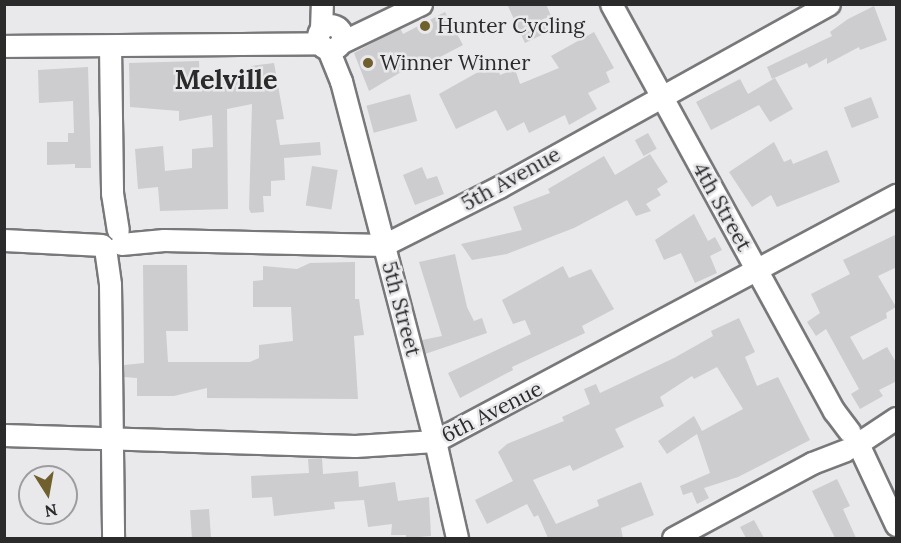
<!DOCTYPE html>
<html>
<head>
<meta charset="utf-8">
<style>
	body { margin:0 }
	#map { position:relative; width:901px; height:543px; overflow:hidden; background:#e9e8eb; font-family:Lora,serif }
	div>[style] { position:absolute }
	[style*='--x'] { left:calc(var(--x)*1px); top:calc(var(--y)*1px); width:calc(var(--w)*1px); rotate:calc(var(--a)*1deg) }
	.building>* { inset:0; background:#cdcccf; transform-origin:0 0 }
	.roads { filter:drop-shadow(2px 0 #78777a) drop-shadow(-2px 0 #78777a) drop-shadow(0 2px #78777a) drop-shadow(0 -2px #78777a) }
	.minor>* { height:21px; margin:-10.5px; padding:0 10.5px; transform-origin:10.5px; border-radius:10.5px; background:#fff }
	.minor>.ring { margin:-10.5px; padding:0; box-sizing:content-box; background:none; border:21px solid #fff; border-radius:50% }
	.dots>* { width:16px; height:16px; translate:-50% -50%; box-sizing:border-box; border:3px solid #e9e8eb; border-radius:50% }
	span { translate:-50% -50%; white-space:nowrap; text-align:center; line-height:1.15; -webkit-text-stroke:5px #e9e8eb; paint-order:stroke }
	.poi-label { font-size:21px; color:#2c2b2c }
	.left { translate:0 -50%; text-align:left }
	.street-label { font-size:21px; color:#2c2b2c }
	.district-label { font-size:27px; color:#2c2b2c; font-weight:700 }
	.frame { position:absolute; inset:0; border:6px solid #2c2b2c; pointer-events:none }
	.north { position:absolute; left:18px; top:465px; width:60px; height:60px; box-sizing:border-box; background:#e9e8eb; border:2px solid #9d9c9f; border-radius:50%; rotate:169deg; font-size:16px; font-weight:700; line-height:24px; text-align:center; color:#2c2b2c }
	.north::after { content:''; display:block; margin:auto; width:21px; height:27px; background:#70602e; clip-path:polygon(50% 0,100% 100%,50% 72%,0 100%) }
</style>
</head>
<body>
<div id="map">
	<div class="building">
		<div style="clip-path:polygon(507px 4px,546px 4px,551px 16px,541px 20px,548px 32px,525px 43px)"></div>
		<div style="clip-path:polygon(874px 6px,887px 40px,860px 50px,859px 47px,827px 64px,827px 58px,809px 68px,807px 63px,772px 79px,767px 67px,832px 36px,830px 32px,848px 19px)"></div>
		<div style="clip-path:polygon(445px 12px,463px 45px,421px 67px,418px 62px,369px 91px,354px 53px,400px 28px,403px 34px)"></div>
		<div style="clip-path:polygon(594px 32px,614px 68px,606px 72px,610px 82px,588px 93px,597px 109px,569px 125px,565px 115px,529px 133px,524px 122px,507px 131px,496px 110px,456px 129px,439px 94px,496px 62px,500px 75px,515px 69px,520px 84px,559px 68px,551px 56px)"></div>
		<div style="clip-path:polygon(199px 61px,200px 82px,252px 73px,251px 66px,274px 63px,284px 119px,276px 120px,280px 145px,320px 142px,321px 155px,284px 158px,285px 180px,271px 181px,271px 196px,263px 196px,264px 212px,251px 213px,249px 209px,252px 104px,227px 109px,228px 209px,160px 211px,158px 187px,138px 189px,135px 149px,163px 146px,165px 171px,192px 168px,192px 149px,213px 147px,212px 115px,179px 121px,179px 111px,130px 107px,129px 63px)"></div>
		<div style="clip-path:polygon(88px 67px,91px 168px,75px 168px,75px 164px,47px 165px,47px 142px,68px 142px,68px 133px,74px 133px,73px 101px,39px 103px,38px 70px)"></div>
		<div style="clip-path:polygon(775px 78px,793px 109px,770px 122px,759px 105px,711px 130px,696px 102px,740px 79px,748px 94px)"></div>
		<div style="left:410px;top:94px;width:28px;height:45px;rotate:75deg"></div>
		<div style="left:871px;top:97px;width:22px;height:29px;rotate:69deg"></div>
		<div style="left:648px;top:133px;width:18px;height:15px;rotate:61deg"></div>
		<div style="clip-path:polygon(774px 142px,784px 162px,791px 159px,793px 164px,827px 150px,840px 182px,777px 207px,771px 195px,752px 207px,729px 172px)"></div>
		<div style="clip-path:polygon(650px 154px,668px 182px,657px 189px,661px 195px,646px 204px,651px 211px,636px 216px,627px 200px,574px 228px,507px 254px,472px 260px,461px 244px,522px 230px,513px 207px,550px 193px,548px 189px,604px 156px,615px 175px)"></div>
		<div style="left:312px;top:166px;width:26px;height:40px;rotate:9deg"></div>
		<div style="clip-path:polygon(422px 167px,427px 179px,437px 176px,444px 194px,415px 205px,403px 175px)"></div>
		<div style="clip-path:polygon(694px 214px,708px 241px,715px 237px,722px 250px,710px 256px,717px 273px,695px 283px,681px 253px,664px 260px,655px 240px)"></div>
		<div style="clip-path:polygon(897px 234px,897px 267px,878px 276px,896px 307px,886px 313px,887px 318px,850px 337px,863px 360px,887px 347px,897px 364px,897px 381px,879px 390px,883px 396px,860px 409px,851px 394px,859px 389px,826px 329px,816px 336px,807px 322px,820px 313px,811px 294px,850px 274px,843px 260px)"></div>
		<div style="clip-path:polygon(455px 254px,467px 307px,474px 321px,482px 318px,487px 333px,425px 354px,422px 340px,442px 336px,419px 262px)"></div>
		<div style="clip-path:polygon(355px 262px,355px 299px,359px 299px,364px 335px,354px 336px,358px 399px,207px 398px,207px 388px,174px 396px,137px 396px,137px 378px,124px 377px,124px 365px,144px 363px,143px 265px,187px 265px,188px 331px,166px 331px,168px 362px,250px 362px,259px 358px,259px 345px,293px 341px,291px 307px,253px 307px,253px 281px,263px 280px,263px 266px,297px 269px,310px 263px)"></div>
		<div style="clip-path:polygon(563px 266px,569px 278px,591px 269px,614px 309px,582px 326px,585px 333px,512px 367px,513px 370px,460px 398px,448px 373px,531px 334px,525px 320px,513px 324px,502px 300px)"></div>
		<div style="clip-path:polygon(739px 318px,755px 352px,745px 357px,757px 386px,778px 377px,810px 440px,738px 477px,704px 488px,709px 498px,697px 504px,692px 492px,683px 495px,680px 486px,710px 473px,697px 434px,667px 454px,658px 441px,694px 416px,702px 431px,743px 409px,717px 367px,694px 379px,692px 376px,660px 397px,664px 406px,615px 429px,624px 447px,573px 471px,570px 465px,533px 480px,556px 524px,599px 506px,597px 500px,641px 482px,654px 515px,621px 528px,623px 538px,548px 538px,538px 515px,534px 517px,527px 504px,487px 524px,475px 500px,513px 481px,498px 452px,507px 444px,564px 421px,562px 417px,590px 404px,584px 389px,596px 384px,600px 393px,674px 358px,713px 336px,711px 331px)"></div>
		<div style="clip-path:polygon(322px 458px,323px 474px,358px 471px,359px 487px,395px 482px,398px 501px,429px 497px,431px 536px,406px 538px,406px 535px,391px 535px,392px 524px,368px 527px,364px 500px,334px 502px,335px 509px,274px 516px,272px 497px,252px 498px,251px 476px,309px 473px,308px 459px)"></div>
		<div style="clip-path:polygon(837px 479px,850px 506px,843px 509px,856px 538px,835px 538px,812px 491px)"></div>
		<div style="left:209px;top:509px;width:29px;height:19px;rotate:86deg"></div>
		<div style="clip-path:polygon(754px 520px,764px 538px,746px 538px,740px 527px)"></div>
	</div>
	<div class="roads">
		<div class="minor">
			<div style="--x:611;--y:4;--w:464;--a:61.3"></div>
			<div style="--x:834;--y:411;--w:26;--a:53"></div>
			<div class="ring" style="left:318px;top:25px;width:3px;height:3px"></div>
			<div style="--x:321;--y:29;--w:25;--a:-88"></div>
			<div style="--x:340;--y:43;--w:90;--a:-25.7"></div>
			<div style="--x:4;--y:46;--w:316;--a:-0.5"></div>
			<div style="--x:110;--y:46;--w:147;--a:89.2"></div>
			<div style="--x:112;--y:193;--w:37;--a:81"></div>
			<div style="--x:328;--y:49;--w:35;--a:68"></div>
			<div style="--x:341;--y:81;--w:372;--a:75.4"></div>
			<div style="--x:435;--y:441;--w:99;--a:77.2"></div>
			<div style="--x:4;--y:240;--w:98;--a:2.9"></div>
			<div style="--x:121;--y:244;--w:43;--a:-5.3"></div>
			<div style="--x:164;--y:240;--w:220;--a:1.3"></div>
			<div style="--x:384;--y:245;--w:129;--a:-26.8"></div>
			<div style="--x:499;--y:187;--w:377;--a:-29"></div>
			<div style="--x:105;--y:248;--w:36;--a:82"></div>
			<div style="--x:110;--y:284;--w:254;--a:89.3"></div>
			<div style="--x:4;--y:435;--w:351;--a:1.8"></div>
			<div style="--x:355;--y:446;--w:80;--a:-3.6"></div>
			<div style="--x:435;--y:441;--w:523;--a:-28.09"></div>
			<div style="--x:860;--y:442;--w:43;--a:-33.7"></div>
			<div style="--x:859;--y:446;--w:87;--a:64.9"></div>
			<div style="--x:673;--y:538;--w:158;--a:-28.3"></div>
			<div style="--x:812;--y:463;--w:36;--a:-21"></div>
		</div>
	</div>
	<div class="dots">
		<div style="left:425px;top:26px;background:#70602e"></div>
		<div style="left:368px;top:63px;background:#70602e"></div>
	</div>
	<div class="poi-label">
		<span class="left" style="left:437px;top:26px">Hunter Cycling</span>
		<span class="left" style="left:380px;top:63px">Winner Winner</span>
	</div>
	<div class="street-label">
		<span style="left:511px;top:179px;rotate:-29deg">5th Avenue</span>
		<span style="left:722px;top:207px;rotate:61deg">4th Street</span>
		<span style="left:401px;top:309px;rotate:75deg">5th Street</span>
		<span style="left:492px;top:412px;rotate:-27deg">6th Avenue</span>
	</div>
	<div class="district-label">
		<span style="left:226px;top:80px">Melville</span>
	</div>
	<div class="frame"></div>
	<div class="north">N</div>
</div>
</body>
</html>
